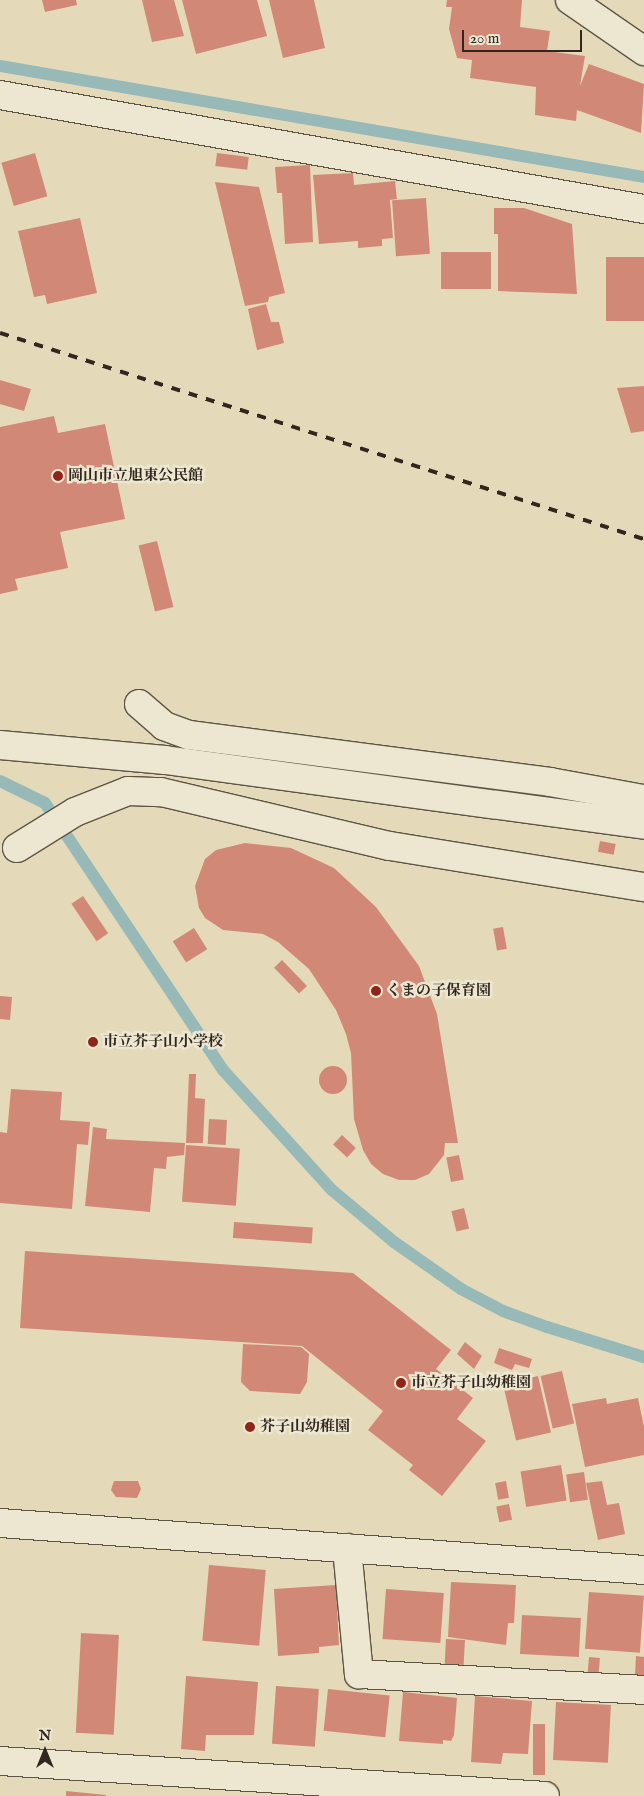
<!DOCTYPE html>
<html>
<head>
<meta charset="utf-8">
<style>
	body { margin:0 }
	#map { position:relative; width:644px; height:1796px; overflow:hidden; background:#e4dab9; font-family:"IM FELL English","Noto Serif JP",serif }
	div>[style] { position:absolute }
	[style*='--x'] { left:calc(var(--x)*1px); top:calc(var(--y)*1px); width:calc(var(--w)*1px); rotate:calc(var(--a)*1deg) }
	.stream>* { height:12px; margin:-6px; padding:0 6px; transform-origin:6px; border-radius:6px; background:#97b9b7 }
	.building>* { inset:0; background:#d28877; transform-origin:0 0 }
	.round { border-radius:50% }
	.roads { filter:drop-shadow(1px 0 #5e5445) drop-shadow(-1px 0 #5e5445) drop-shadow(0 1px #5e5445) drop-shadow(0 -1px #5e5445) }
	.minor>* { height:28px; margin:-14px; padding:0 14px; transform-origin:14px; border-radius:14px; background:#ede7d2 }
	.rail>* { height:4px; margin-top:-2px; transform-origin:0; background:repeating-linear-gradient(90deg,#32271e 0 9px,transparent 0 18px) }
	.dots>* { width:14px; height:14px; translate:-50% -50%; box-sizing:border-box; border:2px solid #ede7d2; border-radius:50% }
	span { translate:-50% -50%; white-space:nowrap; text-align:center; line-height:1.15; -webkit-text-stroke:5px #ede7d2; paint-order:stroke }
	.poi-label { font-size:15px; color:#32271e; font-weight:700 }
	.left { translate:0 -50%; text-align:left }
	.north { position:absolute; left:20px; top:1726px; width:50px; height:50px; -webkit-text-stroke:4px #ede7d2; paint-order:stroke; rotate:0deg; font-size:14px; font-weight:700; line-height:20px; text-align:center; color:#32271e }
	.north::after { content:''; display:block; margin:auto; width:18px; height:22px; background:#32271e; clip-path:polygon(50% 0,100% 100%,50% 72%,0 100%) }
	.scale { position:absolute; left:462px; top:30px; width:120px; height:22px; box-sizing:border-box; border:2px solid #32271e; border-top:0; padding-left:6px; font-size:15px; line-height:18px; white-space:nowrap; color:#32271e; -webkit-text-stroke:4px #ede7d2; paint-order:stroke }
</style>
</head>
<body>
<div id="map">
	<div class="stream">
		<div style="--x:0;--y:66;--w:653;--a:9.78"></div>
		<div style="--x:0;--y:781;--w:50;--a:26.1"></div>
		<div style="--x:45;--y:803;--w:321;--a:56.3"></div>
		<div style="--x:223;--y:1070;--w:162;--a:47.8"></div>
		<div style="--x:332;--y:1190;--w:81;--a:40"></div>
		<div style="--x:394;--y:1242;--w:82;--a:35"></div>
		<div style="--x:461;--y:1289;--w:47;--a:27.6"></div>
		<div style="--x:503;--y:1311;--w:47;--a:20"></div>
		<div style="--x:547;--y:1327;--w:102;--a:17.2"></div>
	</div>
	<div class="building">
		<div style="clip-path:polygon(42px 0,76px 0,77px 5px,45px 12px)"></div>
		<div style="clip-path:polygon(142px 0,174px 0,184px 36px,152px 42px)"></div>
		<div style="clip-path:polygon(182px 0,257px 0,267px 36px,196px 54px)"></div>
		<div style="clip-path:polygon(269px 0,314px 0,325px 48px,283px 58px)"></div>
		<div style="clip-path:polygon(447px 0,522px 0,520px 27px,550px 31px,547px 51px,585px 56px,580px 86px,589px 64px,644px 84px,641px 133px,577px 110px,576px 121px,535px 115px,536px 87px,470px 78px,472px 60px,457px 58px,449px 29px,452px 7px,446px 7px)"></div>
		<div style="left:35px;top:153px;width:45px;height:35px;rotate:74deg"></div>
		<div style="left:217px;top:153px;width:32px;height:13px;rotate:7deg"></div>
		<div style="clip-path:polygon(310px 165px,313px 242px,285px 244px,282px 193px,277px 193px,275px 167px)"></div>
		<div style="clip-path:polygon(353px 173px,354px 185px,395px 181px,397px 199px,390px 200px,393px 238px,382px 239px,382px 246px,358px 248px,358px 241px,319px 244px,313px 175px)"></div>
		<div style="clip-path:polygon(215px 182px,259px 187px,285px 293px,269px 297px,268px 302px,245px 306px)"></div>
		<div style="left:426px;top:198px;width:56px;height:34px;rotate:86deg"></div>
		<div style="clip-path:polygon(494px 208px,524px 208px,572px 224px,577px 294px,498px 291px,498px 234px,494px 234px)"></div>
		<div style="clip-path:polygon(80px 218px,97px 293px,47px 304px,45px 295px,34px 297px,18px 231px)"></div>
		<div style="left:491px;top:252px;width:37px;height:50px;rotate:90deg"></div>
		<div style="left:644px;top:257px;width:64px;height:38px;rotate:90deg"></div>
		<div style="clip-path:polygon(266px 304px,271px 322px,279px 322px,284px 343px,257px 350px,248px 309px)"></div>
		<div style="clip-path:polygon(0 380px,31px 389px,24px 411px,0 404px)"></div>
		<div style="clip-path:polygon(644px 386px,644px 431px,631px 433px,617px 388px)"></div>
		<div style="clip-path:polygon(54px 416px,58px 433px,105px 424px,125px 519px,60px 532px,68px 568px,15px 579px,18px 590px,0 594px,0 427px)"></div>
		<div style="left:157px;top:541px;width:68px;height:19px;rotate:76deg"></div>
		<div style="left:600px;top:841px;width:16px;height:11px;rotate:11deg"></div>
		<div style="clip-path:polygon(245px 843px,291px 848px,334px 868px,376px 907px,419px 966px,437px 1014px,458px 1143px,445px 1143px,444px 1155px,429px 1174px,415px 1180px,399px 1180px,383px 1174px,371px 1164px,363px 1150px,354px 1119px,351px 1053px,346px 1034px,336px 1010px,309px 969px,278px 942px,263px 934px,223px 930px,205px 918px,199px 908px,195px 886px,205px 859px,216px 850px)"></div>
		<div style="left:83px;top:896px;width:45px;height:14px;rotate:56deg"></div>
		<div style="left:503px;top:927px;width:22px;height:10px;rotate:80deg"></div>
		<div style="left:194px;top:928px;width:25px;height:25px;rotate:58deg"></div>
		<div style="left:282px;top:960px;width:36px;height:11px;rotate:46deg"></div>
		<div style="clip-path:polygon(0 996px,12px 997px,10px 1020px,0 1019px)"></div>
		<div class="round" style="left:319px;top:1066px;width:28px;height:28px"></div>
		<div style="clip-path:polygon(189px 1074px,196px 1074px,195px 1098px,205px 1099px,203px 1143px,186px 1143px)"></div>
		<div style="clip-path:polygon(11px 1089px,62px 1092px,60px 1120px,90px 1122px,88px 1145px,77px 1144px,72px 1209px,0 1203px,0 1132px,7px 1133px)"></div>
		<div style="left:209px;top:1119px;width:18px;height:25px;rotate:3deg"></div>
		<div style="clip-path:polygon(93px 1127px,107px 1129px,106px 1139px,185px 1143px,184px 1155px,167px 1157px,166px 1169px,154px 1168px,150px 1212px,85px 1206px)"></div>
		<div style="left:342px;top:1135px;width:19px;height:13px;rotate:43deg"></div>
		<div style="left:186px;top:1145px;width:54px;height:57px;rotate:4deg"></div>
		<div style="left:459px;top:1155px;width:25px;height:13px;rotate:79deg"></div>
		<div style="left:464px;top:1208px;width:21px;height:13px;rotate:76deg"></div>
		<div style="left:234px;top:1222px;width:79px;height:16px;rotate:4deg"></div>
		<div style="clip-path:polygon(25px 1251px,353px 1273px,451px 1350px,436px 1369px,473px 1398px,457px 1419px,486px 1441px,442px 1496px,409px 1470px,413px 1465px,368px 1430px,383px 1411px,302px 1346px,20px 1328px)"></div>
		<div style="clip-path:polygon(465px 1342px,482px 1356px,474px 1369px,457px 1354px)"></div>
		<div style="clip-path:polygon(243px 1344px,301px 1347px,309px 1354px,307px 1382px,300px 1394px,250px 1391px,241px 1382px)"></div>
		<div style="clip-path:polygon(499px 1348px,532px 1359px,529px 1368px,515px 1364px,512px 1370px,494px 1363px)"></div>
		<div style="left:562px;top:1371px;width:54px;height:22px;rotate:77deg"></div>
		<div style="left:538px;top:1376px;width:58px;height:36px;rotate:77deg"></div>
		<div style="clip-path:polygon(606px 1398px,607px 1404px,638px 1398px,644px 1427px,644px 1455px,585px 1467px,572px 1404px)"></div>
		<div style="left:561px;top:1465px;width:36px;height:41px;rotate:81deg"></div>
		<div style="left:584px;top:1472px;width:28px;height:18px;rotate:82deg"></div>
		<div style="clip-path:polygon(114px 1481px,138px 1481px,141px 1489px,137px 1498px,116px 1497px,111px 1490px)"></div>
		<div style="left:506px;top:1481px;width:17px;height:11px;rotate:80deg"></div>
		<div style="clip-path:polygon(602px 1481px,607px 1505px,619px 1503px,625px 1534px,598px 1540px,586px 1483px)"></div>
		<div style="left:509px;top:1504px;width:16px;height:13px;rotate:79deg"></div>
		<div style="left:209px;top:1565px;width:57px;height:76px;rotate:5deg"></div>
		<div style="clip-path:polygon(451px 1582px,516px 1585px,514px 1623px,508px 1623px,506px 1645px,448px 1637px)"></div>
		<div style="clip-path:polygon(336px 1585px,339px 1645px,319px 1647px,319px 1653px,278px 1656px,274px 1589px)"></div>
		<div style="left:386px;top:1589px;width:58px;height:50px;rotate:4deg"></div>
		<div style="left:589px;top:1592px;width:55px;height:57px;rotate:4deg"></div>
		<div style="left:522px;top:1615px;width:59px;height:39px;rotate:3deg"></div>
		<div style="left:81px;top:1633px;width:38px;height:100px;rotate:3deg"></div>
		<div style="left:446px;top:1639px;width:19px;height:25px;rotate:3deg"></div>
		<div style="clip-path:polygon(636px 1656px,644px 1657px,644px 1676px,635px 1676px)"></div>
		<div style="left:589px;top:1657px;width:11px;height:15px;rotate:5deg"></div>
		<div style="clip-path:polygon(186px 1676px,258px 1682px,254px 1735px,206px 1735px,205px 1751px,181px 1749px)"></div>
		<div style="left:276px;top:1686px;width:43px;height:58px;rotate:4deg"></div>
		<div style="left:328px;top:1689px;width:62px;height:42px;rotate:6deg"></div>
		<div style="clip-path:polygon(403px 1692px,457px 1698px,454px 1735px,451px 1741px,443px 1740px,443px 1744px,399px 1741px)"></div>
		<div style="clip-path:polygon(475px 1696px,532px 1701px,528px 1754px,503px 1753px,501px 1764px,471px 1762px)"></div>
		<div style="left:556px;top:1702px;width:55px;height:58px;rotate:3deg"></div>
		<div style="left:533px;top:1724px;width:12px;height:51px"></div>
		<div style="clip-path:polygon(66px 1791px,106px 1795px,106px 1796px,66px 1796px)"></div>
	</div>
	<div class="roads">
		<div class="minor">
			<div style="--x:570;--y:0;--w:90;--a:34.6"></div>
			<div style="--x:0;--y:95;--w:654;--a:10.04"></div>
			<div style="--x:139;--y:704;--w:33;--a:41"></div>
			<div style="--x:164;--y:726;--w:27;--a:20"></div>
			<div style="--x:189;--y:735;--w:364;--a:7.4"></div>
			<div style="--x:550;--y:782;--w:96;--a:10.3"></div>
			<div style="--x:0;--y:745;--w:166;--a:5.2"></div>
			<div style="--x:165;--y:760;--w:483;--a:7.7"></div>
			<div style="--x:17;--y:848;--w:68;--a:-31.8"></div>
			<div style="--x:75;--y:812;--w:57;--a:-21.6"></div>
			<div style="--x:128;--y:791;--w:33;--a:2"></div>
			<div style="--x:161;--y:792;--w:235;--a:13.3"></div>
			<div style="--x:390;--y:846;--w:257;--a:9.2"></div>
			<div style="--x:0;--y:1523;--w:646;--a:4.17"></div>
			<div style="--x:347;--y:1548;--w:127;--a:84.6"></div>
			<div style="--x:359;--y:1674;--w:285;--a:3.2"></div>
			<div style="--x:0;--y:1761;--w:546;--a:3.67"></div>
		</div>
	</div>
	<div class="rail">
		<div style="--x:0;--y:333;--w:676;--a:17.74"></div>
	</div>
	<div class="dots">
		<div style="left:58px;top:476px;background:#8f2418"></div>
		<div style="left:376px;top:991px;background:#8f2418"></div>
		<div style="left:93px;top:1042px;background:#8f2418"></div>
		<div style="left:401px;top:1383px;background:#8f2418"></div>
		<div style="left:250px;top:1427px;background:#8f2418"></div>
	</div>
	<div class="poi-label">
		<span class="left" style="left:68px;top:476px">岡山市立旭東公民館</span>
		<span class="left" style="left:386px;top:991px">くまの子保育園</span>
		<span class="left" style="left:103px;top:1042px">市立芥子山小学校</span>
		<span class="left" style="left:411px;top:1383px">市立芥子山幼稚園</span>
		<span class="left" style="left:260px;top:1427px">芥子山幼稚園</span>
	</div>
	<div class="north">N</div>
	<div class="scale">20 m</div>
</div>
</body>
</html>
